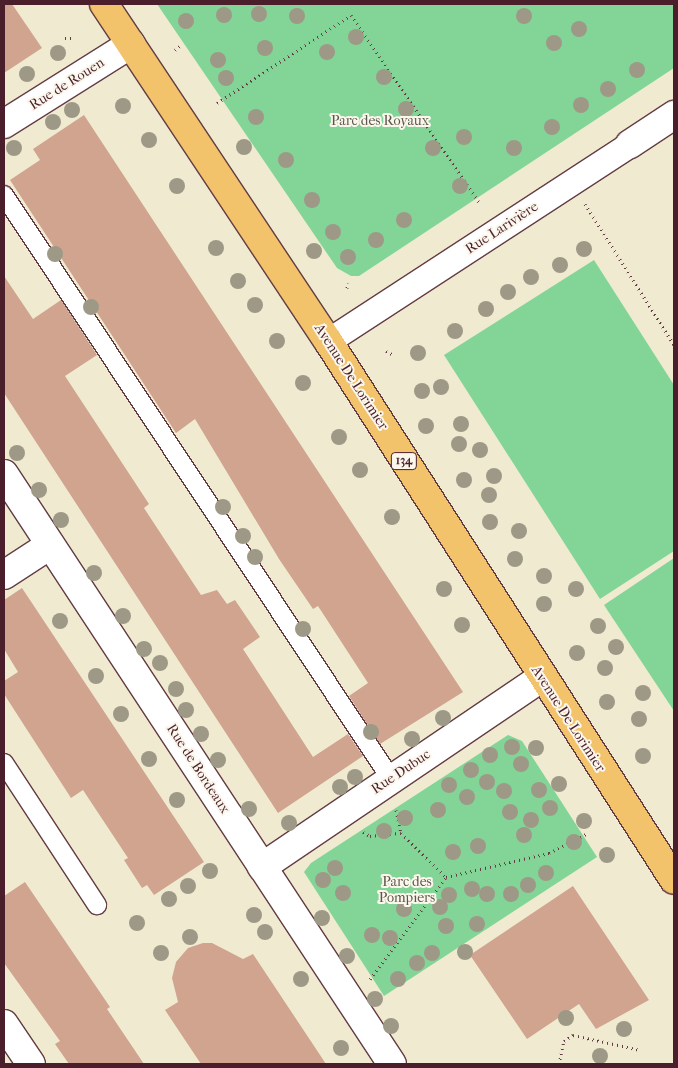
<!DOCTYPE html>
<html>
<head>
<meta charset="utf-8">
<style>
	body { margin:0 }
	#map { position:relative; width:678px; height:1068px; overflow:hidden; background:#f0ead1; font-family:"IM FELL French Canon",serif }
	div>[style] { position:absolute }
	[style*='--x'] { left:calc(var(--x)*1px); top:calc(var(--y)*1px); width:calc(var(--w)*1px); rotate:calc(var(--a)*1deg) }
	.green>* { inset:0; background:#82d597 }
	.building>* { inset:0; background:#d0a48f }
	.path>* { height:3px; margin-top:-1.5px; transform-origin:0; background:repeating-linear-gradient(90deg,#633d44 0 1px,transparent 0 5px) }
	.roads { filter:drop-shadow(1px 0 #633d44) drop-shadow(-1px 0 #633d44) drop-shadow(0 1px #633d44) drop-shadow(0 -1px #633d44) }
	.service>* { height:18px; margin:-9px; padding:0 9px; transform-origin:9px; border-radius:9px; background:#fff }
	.pedestrian>* { height:25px; margin:-12.5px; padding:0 12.5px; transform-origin:12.5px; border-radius:12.5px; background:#fff }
	.minor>* { height:28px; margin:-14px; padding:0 14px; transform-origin:14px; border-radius:14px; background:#fff }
	.primary>* { height:28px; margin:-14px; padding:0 14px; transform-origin:14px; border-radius:14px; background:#f2c36a }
	.trees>* { width:16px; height:16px; margin:-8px; border-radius:50%; background:#9e9987 }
	span { translate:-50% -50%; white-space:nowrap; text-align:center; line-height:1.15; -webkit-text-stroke:4px #fbf7ec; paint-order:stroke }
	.shield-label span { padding:1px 4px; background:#fbf7ec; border:1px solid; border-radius:4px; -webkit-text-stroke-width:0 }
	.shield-label { font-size:12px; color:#4a1f2b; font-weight:700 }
	.street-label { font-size:14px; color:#4a1f2b }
	.park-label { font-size:14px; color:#5b564b }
	.frame { position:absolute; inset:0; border:5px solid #4a1f2b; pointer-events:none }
</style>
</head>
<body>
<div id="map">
	<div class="green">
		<div style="clip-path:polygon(157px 4px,674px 4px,674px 68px,359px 276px,351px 276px,337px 268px)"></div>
		<div style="clip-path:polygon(594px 260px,674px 385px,674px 551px,600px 599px,444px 355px)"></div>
		<div style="clip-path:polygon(674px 558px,674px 711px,604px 605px)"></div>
		<div style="clip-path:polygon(508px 735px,522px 741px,597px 857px,384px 996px,304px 872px,311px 863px)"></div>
	</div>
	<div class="building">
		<div style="clip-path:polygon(4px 4px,12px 4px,42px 48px,4px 73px)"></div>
		<div style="clip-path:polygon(84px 115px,463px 692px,380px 744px,349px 696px,368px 683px,318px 606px,313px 609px,279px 559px,195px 419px,176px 433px,10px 180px,40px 160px,33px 149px)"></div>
		<div style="clip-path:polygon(4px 276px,33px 319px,61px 300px,97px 355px,65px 376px,149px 504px,144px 508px,201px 595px,217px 590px,227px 604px,235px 600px,260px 637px,243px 649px,313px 757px,348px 734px,363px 756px,278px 813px,4px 393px)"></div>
		<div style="clip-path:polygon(22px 588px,204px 862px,154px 895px,147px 885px,142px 888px,124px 860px,128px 858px,83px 790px,71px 798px,4px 694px,4px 681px,18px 672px,4px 649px,4px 600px)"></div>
		<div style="clip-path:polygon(25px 882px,110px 1007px,107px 1009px,144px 1064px,69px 1064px,55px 1044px,60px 1041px,4px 963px,4px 896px)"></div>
		<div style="clip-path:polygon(573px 886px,649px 1000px,596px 1029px,579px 1004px,527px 1039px,470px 955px)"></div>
		<div style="clip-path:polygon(203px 943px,212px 943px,243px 959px,253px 954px,326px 1064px,201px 1064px,165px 1010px,178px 1002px,172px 978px,176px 962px,188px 948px)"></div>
	</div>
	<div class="path">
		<div style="--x:65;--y:38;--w:10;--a:0"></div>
		<div style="--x:175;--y:50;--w:6;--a:-39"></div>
		<div style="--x:217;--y:103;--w:160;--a:-33.3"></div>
		<div style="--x:351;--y:15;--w:227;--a:55.6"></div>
		<div style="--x:585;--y:204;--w:167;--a:57.7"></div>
		<div style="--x:347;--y:288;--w:5;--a:-79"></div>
		<div style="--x:386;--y:351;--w:9;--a:27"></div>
		<div style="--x:396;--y:810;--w:24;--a:78"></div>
		<div style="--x:401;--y:833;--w:63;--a:44.4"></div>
		<div style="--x:363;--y:832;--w:8;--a:30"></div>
		<div style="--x:370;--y:836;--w:31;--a:-6"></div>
		<div style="--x:370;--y:979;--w:127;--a:-53.3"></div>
		<div style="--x:446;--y:877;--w:106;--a:-13.1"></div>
		<div style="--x:549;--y:853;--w:42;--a:-27.2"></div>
		<div style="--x:559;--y:1064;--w:24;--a:-78"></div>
		<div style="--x:564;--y:1041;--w:11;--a:-34"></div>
		<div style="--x:573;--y:1035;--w:69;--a:12.6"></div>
	</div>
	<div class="roads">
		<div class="service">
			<div style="--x:4;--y:195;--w:701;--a:56.47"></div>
			<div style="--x:4;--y:763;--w:170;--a:56.8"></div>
		</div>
		<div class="pedestrian">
			<div style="--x:328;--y:341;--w:361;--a:-33.1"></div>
		</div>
		<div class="minor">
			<div style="--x:4;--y:124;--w:150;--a:-32.2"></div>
			<div style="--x:630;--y:144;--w:53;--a:-33.4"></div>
			<div style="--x:4;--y:474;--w:706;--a:56.67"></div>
			<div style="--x:4;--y:575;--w:55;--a:-33.1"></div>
			<div style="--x:262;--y:867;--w:337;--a:-34.1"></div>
			<div style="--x:4;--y:1024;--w:48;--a:56"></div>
		</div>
		<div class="primary">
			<div style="--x:104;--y:4;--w:405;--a:56.4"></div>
			<div style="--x:328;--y:341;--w:640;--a:57.3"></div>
		</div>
	</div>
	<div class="trees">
		<div style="left:259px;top:14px"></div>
		<div style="left:224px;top:15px"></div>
		<div style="left:297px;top:16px"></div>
		<div style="left:524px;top:16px"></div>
		<div style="left:186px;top:21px"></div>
		<div style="left:579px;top:29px"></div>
		<div style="left:356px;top:37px"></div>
		<div style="left:554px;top:43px"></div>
		<div style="left:265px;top:48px"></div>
		<div style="left:327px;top:52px"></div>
		<div style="left:58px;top:53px"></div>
		<div style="left:218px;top:60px"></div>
		<div style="left:637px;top:70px"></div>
		<div style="left:27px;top:74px"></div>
		<div style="left:384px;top:77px"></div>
		<div style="left:226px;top:78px"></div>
		<div style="left:608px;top:89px"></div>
		<div style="left:581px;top:105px"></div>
		<div style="left:123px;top:106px"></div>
		<div style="left:406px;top:109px"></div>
		<div style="left:72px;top:110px"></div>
		<div style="left:256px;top:117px"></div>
		<div style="left:53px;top:122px"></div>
		<div style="left:552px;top:127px"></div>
		<div style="left:464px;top:137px"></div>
		<div style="left:149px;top:140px"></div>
		<div style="left:244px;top:147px"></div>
		<div style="left:14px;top:148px"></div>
		<div style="left:433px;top:148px"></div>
		<div style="left:514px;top:148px"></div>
		<div style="left:286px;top:160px"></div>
		<div style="left:177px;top:186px"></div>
		<div style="left:460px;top:186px"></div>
		<div style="left:312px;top:200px"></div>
		<div style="left:404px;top:220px"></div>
		<div style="left:333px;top:232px"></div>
		<div style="left:376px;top:240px"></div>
		<div style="left:216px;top:248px"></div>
		<div style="left:584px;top:249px"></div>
		<div style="left:314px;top:251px"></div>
		<div style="left:55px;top:254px"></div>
		<div style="left:348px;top:257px"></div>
		<div style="left:560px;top:265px"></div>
		<div style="left:531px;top:277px"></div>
		<div style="left:238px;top:281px"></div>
		<div style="left:508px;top:292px"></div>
		<div style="left:255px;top:305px"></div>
		<div style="left:91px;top:307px"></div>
		<div style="left:486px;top:309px"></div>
		<div style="left:455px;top:331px"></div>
		<div style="left:277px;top:341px"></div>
		<div style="left:418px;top:353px"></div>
		<div style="left:303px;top:383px"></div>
		<div style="left:441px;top:387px"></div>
		<div style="left:422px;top:391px"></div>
		<div style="left:461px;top:424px"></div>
		<div style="left:426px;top:426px"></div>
		<div style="left:339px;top:437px"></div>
		<div style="left:459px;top:444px"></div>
		<div style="left:480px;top:450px"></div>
		<div style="left:17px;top:453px"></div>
		<div style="left:360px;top:470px"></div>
		<div style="left:494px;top:476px"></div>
		<div style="left:464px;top:480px"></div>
		<div style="left:39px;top:490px"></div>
		<div style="left:489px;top:495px"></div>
		<div style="left:223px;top:507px"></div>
		<div style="left:392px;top:517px"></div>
		<div style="left:61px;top:520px"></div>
		<div style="left:490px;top:522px"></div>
		<div style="left:519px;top:531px"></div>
		<div style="left:243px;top:536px"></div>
		<div style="left:255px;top:557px"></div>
		<div style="left:515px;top:559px"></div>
		<div style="left:94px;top:573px"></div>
		<div style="left:544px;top:576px"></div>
		<div style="left:444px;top:589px"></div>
		<div style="left:576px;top:589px"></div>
		<div style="left:544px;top:604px"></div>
		<div style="left:123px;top:616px"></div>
		<div style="left:60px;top:621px"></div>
		<div style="left:462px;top:625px"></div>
		<div style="left:598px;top:626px"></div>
		<div style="left:303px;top:629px"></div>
		<div style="left:616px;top:647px"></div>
		<div style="left:144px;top:649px"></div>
		<div style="left:577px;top:653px"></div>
		<div style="left:160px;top:663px"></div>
		<div style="left:605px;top:668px"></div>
		<div style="left:96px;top:676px"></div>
		<div style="left:176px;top:689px"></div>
		<div style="left:643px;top:693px"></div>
		<div style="left:607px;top:702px"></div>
		<div style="left:186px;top:710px"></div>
		<div style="left:121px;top:714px"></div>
		<div style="left:443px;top:718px"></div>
		<div style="left:639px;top:719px"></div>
		<div style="left:371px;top:732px"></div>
		<div style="left:201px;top:734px"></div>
		<div style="left:412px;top:739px"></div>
		<div style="left:512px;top:747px"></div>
		<div style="left:536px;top:748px"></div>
		<div style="left:490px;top:755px"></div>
		<div style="left:643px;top:756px"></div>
		<div style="left:149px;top:759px"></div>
		<div style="left:218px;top:760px"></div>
		<div style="left:521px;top:764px"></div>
		<div style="left:471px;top:770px"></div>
		<div style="left:355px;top:777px"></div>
		<div style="left:487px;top:782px"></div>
		<div style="left:559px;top:784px"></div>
		<div style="left:449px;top:785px"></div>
		<div style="left:340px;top:787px"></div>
		<div style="left:539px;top:790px"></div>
		<div style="left:504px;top:791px"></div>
		<div style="left:467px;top:797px"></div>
		<div style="left:177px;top:800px"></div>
		<div style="left:550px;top:808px"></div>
		<div style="left:249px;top:809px"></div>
		<div style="left:438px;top:810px"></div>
		<div style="left:510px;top:812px"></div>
		<div style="left:405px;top:818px"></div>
		<div style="left:531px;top:820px"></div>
		<div style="left:584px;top:821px"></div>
		<div style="left:289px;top:823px"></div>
		<div style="left:384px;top:831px"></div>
		<div style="left:524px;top:835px"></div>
		<div style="left:574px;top:842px"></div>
		<div style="left:478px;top:846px"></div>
		<div style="left:453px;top:852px"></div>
		<div style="left:607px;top:855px"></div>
		<div style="left:335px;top:868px"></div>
		<div style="left:210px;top:871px"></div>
		<div style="left:546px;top:873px"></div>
		<div style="left:323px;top:880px"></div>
		<div style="left:528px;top:885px"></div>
		<div style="left:188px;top:886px"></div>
		<div style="left:472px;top:889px"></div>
		<div style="left:343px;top:893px"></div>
		<div style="left:487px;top:894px"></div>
		<div style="left:511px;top:894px"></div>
		<div style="left:449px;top:895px"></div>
		<div style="left:169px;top:899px"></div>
		<div style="left:440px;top:907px"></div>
		<div style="left:404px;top:909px"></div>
		<div style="left:254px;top:915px"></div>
		<div style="left:322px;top:918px"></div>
		<div style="left:137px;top:923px"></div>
		<div style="left:477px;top:924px"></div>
		<div style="left:446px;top:926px"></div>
		<div style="left:265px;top:932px"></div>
		<div style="left:372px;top:935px"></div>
		<div style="left:190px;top:937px"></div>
		<div style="left:390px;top:938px"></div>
		<div style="left:465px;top:952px"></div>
		<div style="left:161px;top:953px"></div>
		<div style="left:432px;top:953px"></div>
		<div style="left:347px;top:956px"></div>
		<div style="left:417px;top:963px"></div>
		<div style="left:301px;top:979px"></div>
		<div style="left:398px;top:979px"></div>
		<div style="left:375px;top:999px"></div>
		<div style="left:566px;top:1018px"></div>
		<div style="left:391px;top:1026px"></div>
		<div style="left:624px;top:1029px"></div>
		<div style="left:341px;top:1048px"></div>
		<div style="left:600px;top:1056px"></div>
	</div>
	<div class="shield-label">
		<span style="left:404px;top:461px">134</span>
	</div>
	<div class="street-label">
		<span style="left:67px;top:84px;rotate:-32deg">Rue de Rouen</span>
		<span style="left:502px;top:228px;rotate:-33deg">Rue Larivière</span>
		<span style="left:351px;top:377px;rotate:57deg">Avenue De Lorimier</span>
		<span style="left:568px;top:719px;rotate:57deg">Avenue De Lorimier</span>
		<span style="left:198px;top:769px;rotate:57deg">Rue de Bordeaux</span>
		<span style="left:401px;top:772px;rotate:-34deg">Rue Dubuc</span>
	</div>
	<div class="park-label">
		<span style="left:380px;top:121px">Parc des Royaux</span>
		<span style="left:407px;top:890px">Parc des<br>Pompiers</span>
	</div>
	<div class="frame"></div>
</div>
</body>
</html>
